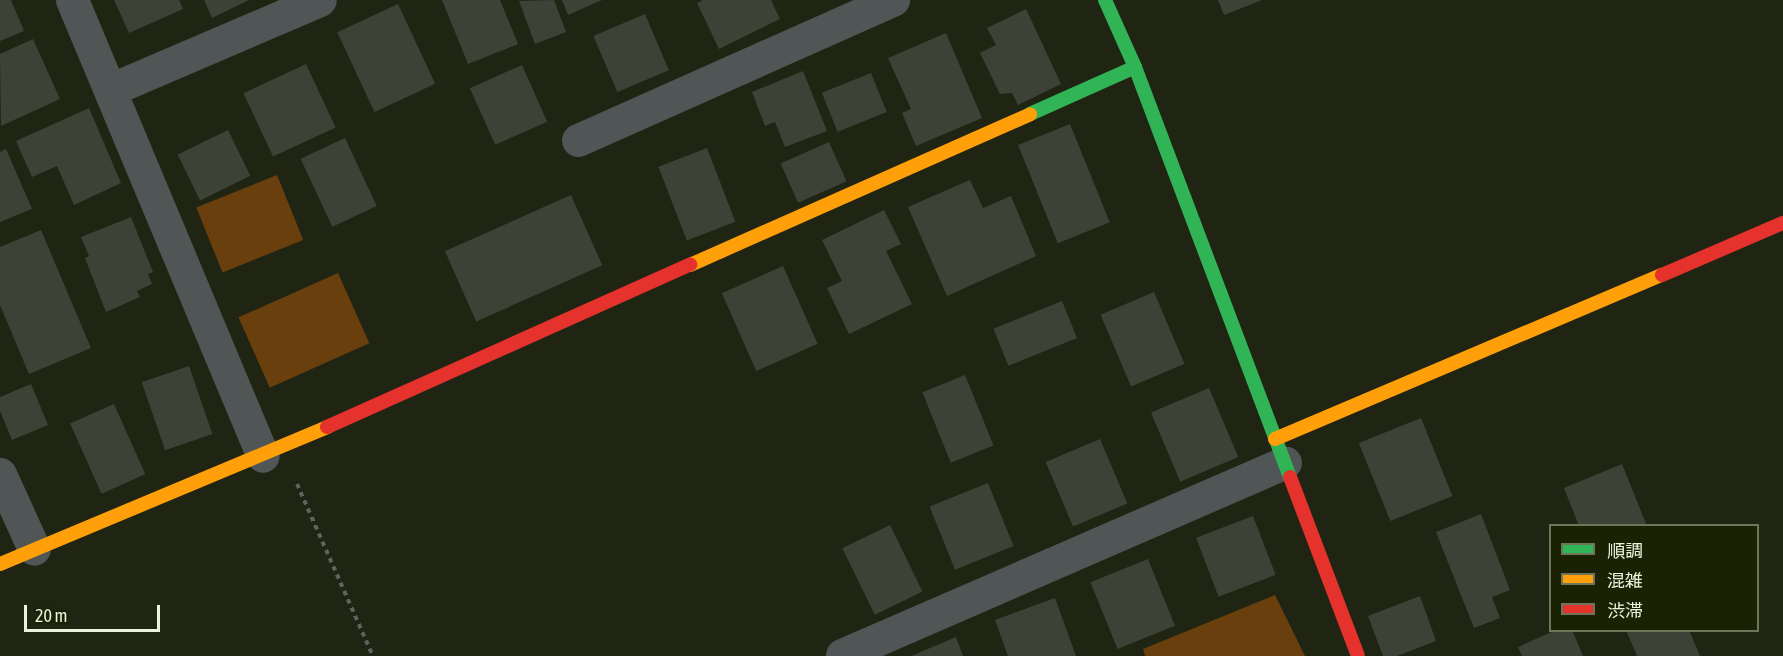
<!DOCTYPE html>
<html>
<head>
<meta charset="utf-8">
<style>
	body { margin:0 }
	#map { position:relative; width:1783px; height:656px; overflow:hidden; background:#202413; font-family:"Asap Condensed","Noto Sans JP",sans-serif }
	div>[style] { position:absolute }
	[style*='--x'] { left:calc(var(--x)*1px); top:calc(var(--y)*1px); width:calc(var(--w)*1px); rotate:calc(var(--a)*1deg) }
	.green>* { inset:0; background:#693f0d; transform-origin:0 0 }
	.building>* { inset:0; background:#3c4336; transform-origin:0 0 }
	.path>* { height:4px; margin-top:-2px; transform-origin:0; background:repeating-linear-gradient(90deg,#5f625f 0 4.5px,transparent 0 9px) }
	.street>* { height:33px; margin:-16.5px; padding:0 16.5px; transform-origin:16.5px; border-radius:16.5px; background:#505555 }
	.fast>* { height:14px; margin:-7px; padding:0 7px; transform-origin:7px; border-radius:7px; background:#30b455 }
	.slow>* { height:14px; margin:-7px; padding:0 7px; transform-origin:7px; border-radius:7px; background:#ff9f0a }
	.jam>* { height:14px; margin:-7px; padding:0 7px; transform-origin:7px; border-radius:7px; background:#e5322d }
	span { translate:-50% -50%; white-space:nowrap; text-align:center; line-height:1.15; -webkit-text-stroke:6px #1a2203; paint-order:stroke }
	.legend { position:absolute; left:1549px; top:524px; width:210px; height:108px; box-sizing:border-box; background:#1a2203; border:2px solid #6d755b; margin:0; padding:8px 10px; list-style:none; font-size:18px; color:#eaf1de }
	.legend li { display:flex; align-items:center; gap:12px; height:30px }
	.legend b { width:30px; border:2px solid #6d755b }
	.scale { position:absolute; left:24px; top:605px; width:136px; height:27px; box-sizing:border-box; border:3px solid #eaf1de; border-top:0; padding-left:8px; font-size:18px; line-height:21px; white-space:nowrap; color:#eaf1de; -webkit-text-stroke:4px #1a2203; paint-order:stroke }
</style>
</head>
<body>
<div id="map">
	<div class="green">
		<div style="left:277px;top:175px;width:70px;height:87px;rotate:68deg"></div>
		<div style="left:338px;top:273px;width:77px;height:109px;rotate:66deg"></div>
		<div style="clip-path:polygon(1275px 595px,1305px 656px,1145px 656px,1143px 649px)"></div>
	</div>
	<div class="building">
		<div style="clip-path:polygon(0 0,11px 0,24px 31px,0 41px)"></div>
		<div style="clip-path:polygon(114px 0,179px 0,183px 9px,129px 33px)"></div>
		<div style="clip-path:polygon(204px 0,249px 0,212px 18px)"></div>
		<div style="clip-path:polygon(442px 0,500px 0,518px 44px,468px 64px)"></div>
		<div style="clip-path:polygon(554px 0,566px 32px,535px 44px,519px 1px)"></div>
		<div style="clip-path:polygon(562px 0,602px 0,568px 15px)"></div>
		<div style="clip-path:polygon(703px 0,771px 0,780px 19px,719px 49px,697px 3px)"></div>
		<div style="clip-path:polygon(1218px 0,1262px 0,1224px 15px)"></div>
		<div style="left:398px;top:4px;width:88px;height:67px;rotate:65deg"></div>
		<div style="clip-path:polygon(1026px 9px,1061px 84px,1018px 105px,1012px 93px,1000px 94px,980px 53px,996px 45px,987px 28px)"></div>
		<div style="left:645px;top:14px;width:61px;height:56px;rotate:67deg"></div>
		<div style="clip-path:polygon(946px 33px,982px 118px,916px 146px,902px 113px,911px 109px,888px 58px)"></div>
		<div style="clip-path:polygon(33px 39px,60px 99px,1px 126px,0 54px)"></div>
		<div style="left:306px;top:64px;width:70px;height:69px;rotate:65deg"></div>
		<div style="left:522px;top:65px;width:62px;height:57px;rotate:66deg"></div>
		<div style="clip-path:polygon(803px 71px,827px 131px,785px 147px,775px 122px,765px 126px,752px 92px)"></div>
		<div style="left:871px;top:73px;width:42px;height:53px;rotate:68deg"></div>
		<div style="clip-path:polygon(89px 108px,121px 183px,74px 205px,57px 166px,32px 177px,16px 141px)"></div>
		<div style="left:1070px;top:124px;width:106px;height:56px;rotate:68deg"></div>
		<div style="left:228px;top:130px;width:51px;height:56px;rotate:64deg"></div>
		<div style="left:345px;top:138px;width:75px;height:49px;rotate:65deg"></div>
		<div style="left:829px;top:142px;width:43px;height:53px;rotate:66deg"></div>
		<div style="left:707px;top:148px;width:79px;height:52px;rotate:69deg"></div>
		<div style="clip-path:polygon(6px 149px,32px 209px,0 222px,0 152px)"></div>
		<div style="clip-path:polygon(970px 180px,983px 208px,1011px 196px,1036px 256px,947px 296px,908px 207px)"></div>
		<div style="left:571px;top:195px;width:77px;height:138px;rotate:66deg"></div>
		<div style="clip-path:polygon(884px 210px,901px 244px,886px 251px,912px 304px,849px 334px,827px 288px,842px 281px,822px 240px)"></div>
		<div style="clip-path:polygon(131px 217px,153px 272px,148px 274px,152px 284px,137px 291px,140px 297px,106px 312px,85px 258px,89px 256px,81px 237px)"></div>
		<div style="clip-path:polygon(41px 230px,91px 348px,29px 374px,0 305px,0 247px)"></div>
		<div style="left:783px;top:266px;width:85px;height:67px;rotate:66deg"></div>
		<div style="left:1154px;top:292px;width:78px;height:58px;rotate:67deg"></div>
		<div style="left:1062px;top:301px;width:40px;height:74px;rotate:68deg"></div>
		<div style="left:189px;top:366px;width:72px;height:50px;rotate:71deg"></div>
		<div style="left:965px;top:375px;width:76px;height:46px;rotate:68deg"></div>
		<div style="clip-path:polygon(31px 384px,48px 425px,12px 440px,0 411px,0 397px)"></div>
		<div style="left:1209px;top:388px;width:75px;height:63px;rotate:67deg"></div>
		<div style="left:114px;top:404px;width:77px;height:48px;rotate:66deg"></div>
		<div style="left:1421px;top:418px;width:84px;height:67px;rotate:68deg"></div>
		<div style="left:1100px;top:439px;width:70px;height:59px;rotate:67deg"></div>
		<div style="clip-path:polygon(1622px 464px,1647px 526px,1579px 526px,1564px 488px)"></div>
		<div style="left:988px;top:483px;width:68px;height:63px;rotate:68deg"></div>
		<div style="clip-path:polygon(1481px 514px,1510px 590px,1492px 597px,1500px 618px,1474px 628px,1436px 532px)"></div>
		<div style="left:1253px;top:516px;width:63px;height:61px;rotate:69deg"></div>
		<div style="left:890px;top:525px;width:74px;height:53px;rotate:64deg"></div>
		<div style="left:1148px;top:559px;width:72px;height:62px;rotate:68deg"></div>
		<div style="clip-path:polygon(1420px 596px,1436px 641px,1397px 656px,1383px 656px,1368px 616px)"></div>
		<div style="clip-path:polygon(1055px 598px,1076px 656px,1008px 656px,995px 620px)"></div>
		<div style="clip-path:polygon(1556px 630px,1572px 630px,1583px 656px,1522px 656px,1518px 647px)"></div>
		<div style="clip-path:polygon(1626px 630px,1689px 630px,1700px 656px,1637px 656px)"></div>
		<div style="clip-path:polygon(956px 637px,963px 656px,911px 656px)"></div>
	</div>
	<div class="path">
		<div style="--x:297;--y:484;--w:188;--a:66.2"></div>
	</div>
	<div class="street">
		<div style="--x:72;--y:0;--w:494;--a:67.3"></div>
		<div style="--x:112;--y:89;--w:226;--a:-23.2"></div>
		<div style="--x:578;--y:140;--w:345;--a:-24"></div>
		<div style="--x:0;--y:474;--w:82;--a:65.6"></div>
		<div style="--x:842;--y:655;--w:483;--a:-23.5"></div>
	</div>
	<div class="fast">
		<div style="--x:1105;--y:0;--w:73;--a:65.9"></div>
		<div style="--x:1135;--y:67;--w:438;--a:69.3"></div>
		<div style="--x:1030;--y:114;--w:115;--a:-24.1"></div>
	</div>
	<div class="slow">
		<div style="--x:690;--y:265;--w:372;--a:-23.9"></div>
		<div style="--x:1275;--y:439;--w:420;--a:-23"></div>
		<div style="--x:0;--y:564;--w:355;--a:-22.7"></div>
	</div>
	<div class="jam">
		<div style="--x:1662;--y:275;--w:132;--a:-23.3"></div>
		<div style="--x:327;--y:427;--w:398;--a:-24.1"></div>
		<div style="--x:1290;--y:477;--w:191;--a:69.2"></div>
	</div>
	<ul class="legend">
	<li><b style="height:8px;background:#30b455"></b>順調</li>
	<li><b style="height:8px;background:#ff9f0a"></b>混雑</li>
	<li><b style="height:8px;background:#e5322d"></b>渋滞</li>
	</ul>
	<div class="scale">20 m</div>
</div>
</body>
</html>
